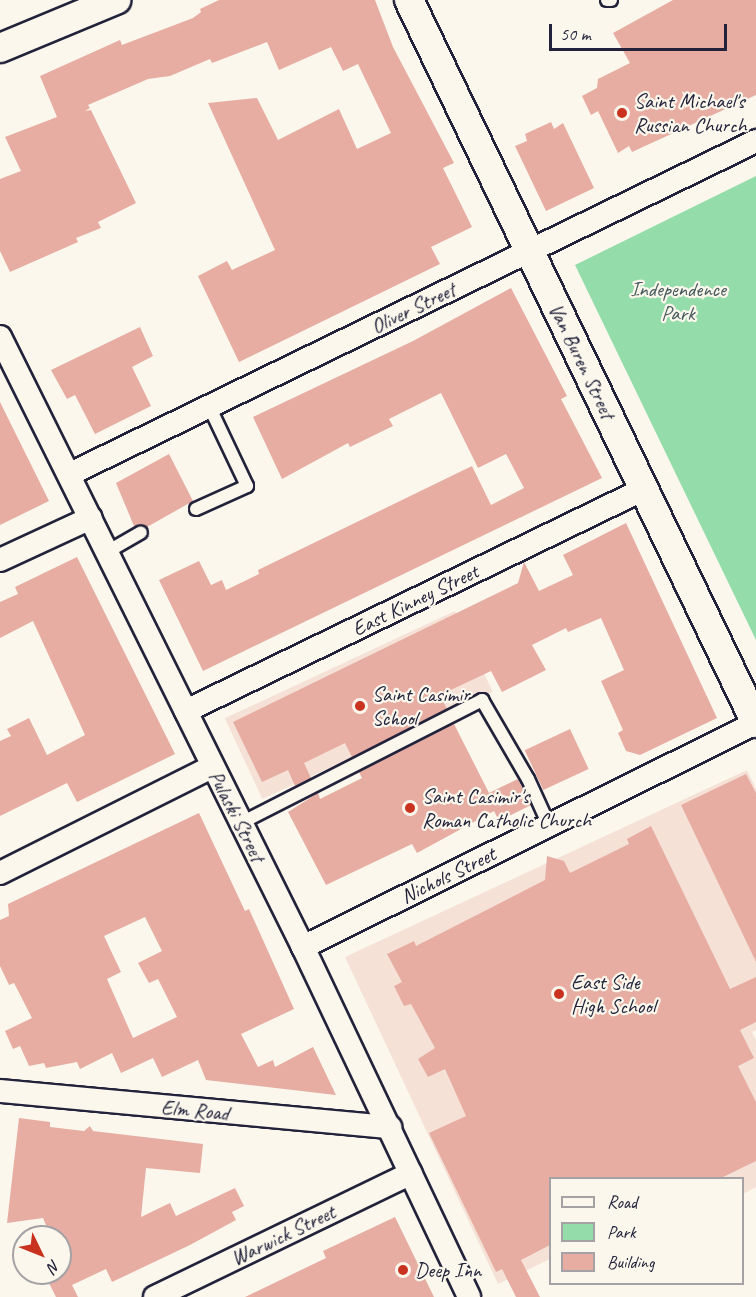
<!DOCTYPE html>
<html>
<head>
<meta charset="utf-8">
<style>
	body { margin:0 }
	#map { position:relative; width:756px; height:1297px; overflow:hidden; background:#fbf7ec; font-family:Caveat,sans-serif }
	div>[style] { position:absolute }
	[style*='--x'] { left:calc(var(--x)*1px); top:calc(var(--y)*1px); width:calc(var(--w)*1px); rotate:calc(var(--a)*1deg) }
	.built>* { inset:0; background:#f5e1d6; transform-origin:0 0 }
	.green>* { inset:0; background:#94dcaa }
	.building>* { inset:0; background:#e7ada3; transform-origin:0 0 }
	.roads { filter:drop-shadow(2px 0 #22223b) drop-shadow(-2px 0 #22223b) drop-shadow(0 2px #22223b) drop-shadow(0 -2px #22223b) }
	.service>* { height:12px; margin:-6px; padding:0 6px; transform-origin:6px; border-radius:6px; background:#fbf7ec }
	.minor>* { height:22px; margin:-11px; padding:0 11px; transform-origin:11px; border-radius:11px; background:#fbf7ec }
	.tertiary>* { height:28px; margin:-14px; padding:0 14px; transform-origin:14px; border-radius:14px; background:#fbf7ec }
	.dots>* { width:16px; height:16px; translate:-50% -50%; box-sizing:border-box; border:3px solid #fbf7ec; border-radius:50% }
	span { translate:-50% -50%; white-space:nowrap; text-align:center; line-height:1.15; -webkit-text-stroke:4.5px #fbf7ec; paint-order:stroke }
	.poi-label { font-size:21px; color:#22223b }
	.left { translate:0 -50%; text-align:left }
	.park-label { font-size:21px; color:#445a5c }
	.street-label { font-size:21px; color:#22223b }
	.legend { position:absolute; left:549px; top:1177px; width:195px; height:108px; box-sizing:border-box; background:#fbf7ec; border:2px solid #a4a2a5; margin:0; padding:8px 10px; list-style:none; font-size:18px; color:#22223b }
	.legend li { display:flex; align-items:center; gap:12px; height:30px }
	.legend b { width:30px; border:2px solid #a4a2a5 }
	.north { position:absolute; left:12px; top:1225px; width:60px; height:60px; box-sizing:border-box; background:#fbf7ec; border:2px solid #a4a2a5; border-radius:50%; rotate:133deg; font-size:16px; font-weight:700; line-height:24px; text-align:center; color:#22223b }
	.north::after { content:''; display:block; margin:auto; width:21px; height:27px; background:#c8321e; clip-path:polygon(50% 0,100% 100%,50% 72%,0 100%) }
	.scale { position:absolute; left:549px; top:24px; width:178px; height:27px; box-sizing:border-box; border:3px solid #22223b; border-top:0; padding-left:8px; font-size:18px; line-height:21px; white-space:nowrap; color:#22223b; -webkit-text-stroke:4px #fbf7ec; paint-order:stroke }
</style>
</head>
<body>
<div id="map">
	<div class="built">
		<div style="left:455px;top:611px;width:89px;height:254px;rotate:65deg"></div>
		<div style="clip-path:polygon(747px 770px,756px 789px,756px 1030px,752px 1032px,756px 1040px,756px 1187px,743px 1194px,742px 1178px,550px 1178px,550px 1259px,498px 1284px,345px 957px)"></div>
	</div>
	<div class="green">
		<div style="clip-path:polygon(756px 176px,756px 640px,575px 265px)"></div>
	</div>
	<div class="building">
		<div style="clip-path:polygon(219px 0,375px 0,393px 47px,454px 163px,443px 168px,472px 227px,431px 247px,440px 264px,239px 362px,198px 276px,227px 261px,232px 270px,275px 250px,208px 103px,257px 98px,278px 140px,339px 109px,357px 149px,391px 133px,358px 64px,343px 71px,331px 47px,279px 70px,267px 42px,212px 63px,210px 59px,170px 76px,148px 79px,88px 105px,90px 108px,85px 111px,91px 110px,136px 203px,98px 222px,101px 228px,76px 238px,78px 242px,10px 272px,0 251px,0 179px,21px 171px,5px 137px,57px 117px,40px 76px,120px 40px,122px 45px,193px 18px,201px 12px,200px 9px)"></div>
		<div style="clip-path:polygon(673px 0,756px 0,756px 95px,632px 152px,629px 146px,618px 153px,598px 111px,591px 115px,582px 96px,597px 88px,598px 79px,630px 63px,613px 33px)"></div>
		<div style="clip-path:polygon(551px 122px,554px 129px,563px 123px,594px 188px,546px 211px,515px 146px,527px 141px,525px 134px)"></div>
		<div style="clip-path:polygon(511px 288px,567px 396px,561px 399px,602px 478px,203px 671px,159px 580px,199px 561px,211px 585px,222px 580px,226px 590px,259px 574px,258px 570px,472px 466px,491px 505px,524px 488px,506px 454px,478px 468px,441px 393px,389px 419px,393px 426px,350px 447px,348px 443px,282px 479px,253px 417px,413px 341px)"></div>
		<div style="clip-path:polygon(140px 327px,153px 356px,132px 367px,151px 406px,95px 434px,75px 395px,67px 399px,51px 370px)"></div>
		<div style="clip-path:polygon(0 402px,49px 501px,0 525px)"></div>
		<div style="clip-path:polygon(169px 454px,193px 501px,147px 527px,134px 526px,116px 483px)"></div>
		<div style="clip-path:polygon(626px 523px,717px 718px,640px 755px,626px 751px,618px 733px,623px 730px,601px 681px,624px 670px,601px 618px,568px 632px,566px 628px,532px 645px,546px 670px,502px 692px,491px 671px,440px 695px,447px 709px,352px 757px,345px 743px,304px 763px,311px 778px,295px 786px,288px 770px,262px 782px,233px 722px,518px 583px,524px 562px,539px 591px,573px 575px,563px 555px)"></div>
		<div style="clip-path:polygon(77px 557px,175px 754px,77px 802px,67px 783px,0 816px,0 741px,11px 736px,7px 729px,29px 718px,47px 755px,85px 735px,33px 621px,0 638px,0 602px,18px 594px,15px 587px)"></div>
		<div style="clip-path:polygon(454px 724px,489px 793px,518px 779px,531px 805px,499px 821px,494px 811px,417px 853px,412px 844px,326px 885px,288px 812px,318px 793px,320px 799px,362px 778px,359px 772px)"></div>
		<div style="left:570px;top:729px;width:44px;height:50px;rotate:65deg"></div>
		<div style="clip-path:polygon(746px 774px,756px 793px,756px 962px,681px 805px)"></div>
		<div style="clip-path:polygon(evenodd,199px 813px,245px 911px,249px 909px,294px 1009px,241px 1034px,258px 1067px,273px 1060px,275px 1067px,313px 1047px,336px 1095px,206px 1080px,198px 1060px,162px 1077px,153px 1058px,121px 1073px,112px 1053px,80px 1069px,77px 1062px,46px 1068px,44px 1063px,29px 1066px,20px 1046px,13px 1049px,5px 1031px,32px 1018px,14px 983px,9px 985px,0 966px,0 920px,9px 916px,8px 904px,199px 813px,145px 917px,162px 951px,138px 963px,149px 983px,158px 979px,177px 1017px,133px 1038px,107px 979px,121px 972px,104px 936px,145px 917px)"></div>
		<div style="clip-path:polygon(651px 826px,730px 989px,756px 977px,756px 1022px,740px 1030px,754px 1058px,738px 1066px,756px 1102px,756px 1161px,719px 1179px,550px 1179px,550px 1245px,521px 1260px,540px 1297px,516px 1297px,502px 1269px,496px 1272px,429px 1133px,466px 1116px,445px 1069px,428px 1077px,418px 1059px,435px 1048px,411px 1004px,404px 1006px,394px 986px,402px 982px,387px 954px,414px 941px,416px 946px,545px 880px,547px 856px,564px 861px,570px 873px,629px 844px,627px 839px)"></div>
		<div style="clip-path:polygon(19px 1118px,50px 1122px,50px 1127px,84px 1131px,90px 1126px,93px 1131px,203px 1144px,200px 1173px,146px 1168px,141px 1217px,170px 1203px,176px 1216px,235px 1188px,244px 1206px,232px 1212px,236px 1220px,190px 1245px,112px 1282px,106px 1269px,72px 1285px,78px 1297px,56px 1297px,44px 1273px,60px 1273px,60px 1237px,51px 1237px,43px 1218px,7px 1223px)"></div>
		<div style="clip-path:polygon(395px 1217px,434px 1297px,245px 1297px,326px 1258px,323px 1251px)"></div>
	</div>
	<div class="roads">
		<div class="service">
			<div style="--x:607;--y:0;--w:4;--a:0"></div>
			<div style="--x:196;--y:509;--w:56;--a:-24.3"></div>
			<div style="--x:247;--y:486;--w:89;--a:-115.4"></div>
			<div style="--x:107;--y:552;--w:39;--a:-30"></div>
			<div style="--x:241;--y:823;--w:271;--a:-27"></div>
			<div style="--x:482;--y:700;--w:91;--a:59.8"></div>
			<div style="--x:528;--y:779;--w:51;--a:65.5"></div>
		</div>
		<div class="minor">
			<div style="--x:0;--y:337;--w:681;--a:63.59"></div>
			<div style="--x:303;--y:947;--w:387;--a:64.6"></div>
			<div style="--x:70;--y:474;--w:763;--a:-25.89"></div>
			<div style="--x:0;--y:560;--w:100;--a:-24.8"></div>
			<div style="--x:186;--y:711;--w:509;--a:-25.86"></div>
			<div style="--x:0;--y:873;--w:237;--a:-26.6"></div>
			<div style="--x:303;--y:947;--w:505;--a:-26.31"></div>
			<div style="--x:0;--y:1091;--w:392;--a:5.3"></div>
			<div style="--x:155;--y:1297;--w:284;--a:-25.8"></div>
		</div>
		<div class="tertiary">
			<div style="--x:409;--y:0;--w:802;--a:64.36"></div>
			<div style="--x:0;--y:48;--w:126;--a:-22.5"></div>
		</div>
	</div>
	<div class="dots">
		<div style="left:622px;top:113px;background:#c8321e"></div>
		<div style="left:360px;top:706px;background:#c8321e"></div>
		<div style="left:410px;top:808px;background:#c8321e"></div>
		<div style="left:559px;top:994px;background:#c8321e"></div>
		<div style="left:403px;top:1270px;background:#c8321e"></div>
	</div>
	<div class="poi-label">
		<span class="left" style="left:634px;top:113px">Saint Michael's<br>Russian Church</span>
		<span class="left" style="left:372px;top:706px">Saint Casimir<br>School</span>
		<span class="left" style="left:422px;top:808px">Saint Casimir's<br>Roman Catholic Church</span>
		<span class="left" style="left:571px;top:994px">East Side<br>High School</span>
		<span class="left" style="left:415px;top:1270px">Deep Inn</span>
	</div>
	<div class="park-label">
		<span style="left:678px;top:301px">Independence<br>Park</span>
	</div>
	<div class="street-label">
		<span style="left:413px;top:308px;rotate:-26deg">Oliver Street</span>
		<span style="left:582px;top:361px;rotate:64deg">Van Buren Street</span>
		<span style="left:415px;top:600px;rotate:-26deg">East Kinney Street</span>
		<span style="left:237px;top:816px;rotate:63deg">Pulaski Street</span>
		<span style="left:448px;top:875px;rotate:-26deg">Nichols Street</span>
		<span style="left:195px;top:1110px;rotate:5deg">Elm Road</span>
		<span style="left:283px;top:1235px;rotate:-26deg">Warwick Street</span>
	</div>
	<ul class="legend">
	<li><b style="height:8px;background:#fbf7ec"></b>Road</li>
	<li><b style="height:16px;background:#94dcaa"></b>Park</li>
	<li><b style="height:16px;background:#e7ada3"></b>Building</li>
	</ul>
	<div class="north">N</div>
	<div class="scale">50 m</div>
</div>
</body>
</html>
